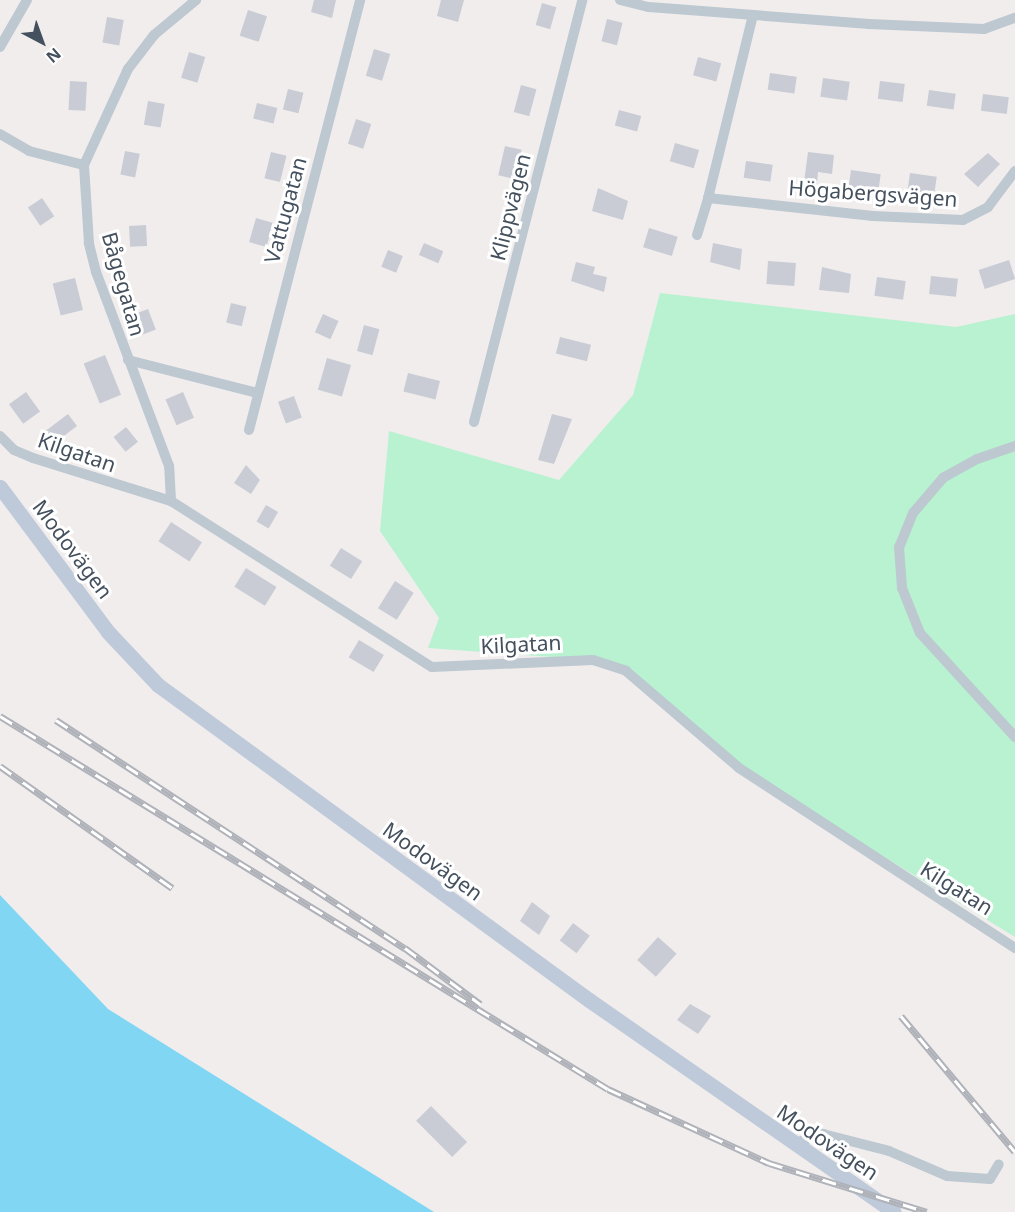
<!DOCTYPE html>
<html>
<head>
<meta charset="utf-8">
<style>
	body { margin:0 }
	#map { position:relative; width:1015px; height:1212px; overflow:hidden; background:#f1eded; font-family:"Noto Sans",sans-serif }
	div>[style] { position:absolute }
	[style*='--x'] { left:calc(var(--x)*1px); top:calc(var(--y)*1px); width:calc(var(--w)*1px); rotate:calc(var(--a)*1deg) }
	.green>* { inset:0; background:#b8f2d0 }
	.water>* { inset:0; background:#81d7f3 }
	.building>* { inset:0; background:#c9ccd4; transform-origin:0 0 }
	.street>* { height:10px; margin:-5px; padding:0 5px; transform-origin:5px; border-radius:5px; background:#bdc8d1 }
	.secondary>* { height:15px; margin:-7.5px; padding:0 7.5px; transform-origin:7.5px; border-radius:7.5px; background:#becad9 }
	.rail>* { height:7px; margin-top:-3.5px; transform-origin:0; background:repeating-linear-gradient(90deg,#fff 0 14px,#afb2b9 0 28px); box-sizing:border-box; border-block:2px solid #afb2b9 }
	span { translate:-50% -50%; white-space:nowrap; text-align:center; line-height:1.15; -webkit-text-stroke:6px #fff; paint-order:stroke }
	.street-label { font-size:21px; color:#44505d }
	.north { position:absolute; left:12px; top:12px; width:60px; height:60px; -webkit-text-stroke:4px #fff; paint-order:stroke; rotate:139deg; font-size:16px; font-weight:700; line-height:24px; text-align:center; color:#44505d }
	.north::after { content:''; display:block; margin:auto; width:21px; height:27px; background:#44505d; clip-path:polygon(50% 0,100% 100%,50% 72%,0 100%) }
</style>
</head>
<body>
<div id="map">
	<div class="green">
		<div style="clip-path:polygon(660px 293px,956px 327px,1015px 314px,1015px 937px,739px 768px,637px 677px,593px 660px,428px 648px,439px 618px,380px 531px,389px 431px,559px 480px,633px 395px)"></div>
	</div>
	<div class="water">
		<div style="clip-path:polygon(0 895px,108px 1009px,434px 1212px,0 1212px)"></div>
	</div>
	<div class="building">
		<div style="clip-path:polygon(314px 0,336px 0,332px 18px,311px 12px)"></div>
		<div style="clip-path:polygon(441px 0,464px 0,458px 22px,437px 16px)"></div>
		<div style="left:542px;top:3px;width:15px;height:23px;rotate:16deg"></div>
		<div style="left:248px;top:10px;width:20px;height:27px;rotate:18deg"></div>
		<div style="left:107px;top:17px;width:17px;height:26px;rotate:10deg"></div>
		<div style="left:607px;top:19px;width:16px;height:23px;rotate:14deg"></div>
		<div style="left:374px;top:49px;width:17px;height:28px;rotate:17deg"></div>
		<div style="left:189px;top:52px;width:17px;height:27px;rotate:17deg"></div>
		<div style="left:698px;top:57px;width:24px;height:19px;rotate:15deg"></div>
		<div style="left:770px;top:73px;width:27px;height:17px;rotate:8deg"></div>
		<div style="left:823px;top:78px;width:27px;height:19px;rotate:8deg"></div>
		<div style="left:70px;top:81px;width:17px;height:29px;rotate:3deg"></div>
		<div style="left:880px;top:81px;width:25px;height:18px;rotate:7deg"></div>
		<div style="left:521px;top:85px;width:16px;height:28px;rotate:15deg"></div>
		<div style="left:288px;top:89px;width:16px;height:21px;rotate:14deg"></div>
		<div style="left:929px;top:90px;width:27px;height:16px;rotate:8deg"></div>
		<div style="left:983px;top:94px;width:26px;height:17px;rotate:7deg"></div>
		<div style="left:148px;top:101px;width:17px;height:24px;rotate:10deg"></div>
		<div style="left:257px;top:103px;width:21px;height:16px;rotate:14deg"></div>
		<div style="left:619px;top:110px;width:23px;height:16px;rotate:15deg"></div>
		<div style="left:356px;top:119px;width:16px;height:26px;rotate:18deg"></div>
		<div style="left:675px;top:143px;width:25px;height:19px;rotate:16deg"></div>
		<div style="left:505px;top:146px;width:17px;height:30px;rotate:13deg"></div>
		<div style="left:125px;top:151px;width:15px;height:24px;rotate:11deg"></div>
		<div style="left:271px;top:152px;width:16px;height:27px;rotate:14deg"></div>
		<div style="clip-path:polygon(808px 152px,834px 155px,832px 174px,818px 172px,817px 184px,804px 182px)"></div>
		<div style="clip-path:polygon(988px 153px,1000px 164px,978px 187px,964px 174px)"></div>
		<div style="left:746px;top:161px;width:27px;height:17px;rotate:8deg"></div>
		<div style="left:851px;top:170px;width:30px;height:18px;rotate:8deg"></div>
		<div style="left:910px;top:173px;width:27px;height:20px;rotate:8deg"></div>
		<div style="clip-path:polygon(598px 188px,628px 201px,623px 220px,592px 211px)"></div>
		<div style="left:42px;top:198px;width:22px;height:17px;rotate:56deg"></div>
		<div style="left:256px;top:218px;width:18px;height:25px;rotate:16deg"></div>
		<div style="left:146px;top:225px;width:21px;height:17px;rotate:87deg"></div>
		<div style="left:649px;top:228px;width:30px;height:20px;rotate:17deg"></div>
		<div style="left:424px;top:243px;width:21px;height:13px;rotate:23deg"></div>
		<div style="clip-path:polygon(713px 243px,742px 249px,740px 270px,710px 262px)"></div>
		<div style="left:388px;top:250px;width:16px;height:18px;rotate:22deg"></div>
		<div style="left:1009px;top:260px;width:20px;height:32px;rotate:72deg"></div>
		<div style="left:768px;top:261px;width:28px;height:23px;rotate:4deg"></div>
		<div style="clip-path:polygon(576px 262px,595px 267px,593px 274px,607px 277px,604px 292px,571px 281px)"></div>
		<div style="clip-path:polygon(822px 267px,851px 274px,849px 293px,819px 290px)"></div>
		<div style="left:931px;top:276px;width:27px;height:18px;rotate:6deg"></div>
		<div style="left:877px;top:277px;width:29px;height:19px;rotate:8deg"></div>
		<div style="left:75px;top:278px;width:33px;height:23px;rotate:76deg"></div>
		<div style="left:231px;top:303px;width:16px;height:20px;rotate:14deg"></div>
		<div style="left:148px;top:309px;width:22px;height:19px;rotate:69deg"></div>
		<div style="left:323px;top:314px;width:17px;height:20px;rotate:24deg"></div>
		<div style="left:364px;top:325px;width:16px;height:27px;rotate:15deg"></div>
		<div style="left:560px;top:337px;width:32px;height:17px;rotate:14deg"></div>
		<div style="left:105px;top:355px;width:43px;height:23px;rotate:68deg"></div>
		<div style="left:327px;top:358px;width:25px;height:33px;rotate:16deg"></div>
		<div style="left:408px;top:373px;width:33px;height:19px;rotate:14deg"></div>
		<div style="left:26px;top:392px;width:24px;height:21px;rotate:54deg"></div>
		<div style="left:183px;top:392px;width:28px;height:19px;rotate:67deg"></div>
		<div style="left:294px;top:396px;width:23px;height:17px;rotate:70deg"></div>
		<div style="left:68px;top:414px;width:15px;height:29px;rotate:53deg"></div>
		<div style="clip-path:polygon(552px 414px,572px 419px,554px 464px,538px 460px)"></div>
		<div style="left:126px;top:427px;width:19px;height:16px;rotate:51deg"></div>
		<div style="clip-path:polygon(246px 465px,260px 480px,251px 494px,234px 483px)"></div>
		<div style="left:266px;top:505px;width:14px;height:19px;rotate:30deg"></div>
		<div style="left:171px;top:522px;width:37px;height:23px;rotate:33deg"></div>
		<div style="left:341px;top:548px;width:25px;height:21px;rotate:32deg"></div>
		<div style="left:246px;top:568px;width:36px;height:22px;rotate:32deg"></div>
		<div style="left:395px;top:581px;width:22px;height:32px;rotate:32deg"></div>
		<div style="left:359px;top:640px;width:29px;height:20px;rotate:31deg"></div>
		<div style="clip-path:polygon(532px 902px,550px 916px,539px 935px,520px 921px)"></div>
		<div style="left:573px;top:923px;width:21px;height:22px;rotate:37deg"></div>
		<div style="left:658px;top:937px;width:25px;height:31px;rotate:42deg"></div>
		<div style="clip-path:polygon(690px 1004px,711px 1016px,698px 1034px,677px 1020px)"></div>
		<div style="left:431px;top:1106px;width:51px;height:21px;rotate:45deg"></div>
	</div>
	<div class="street">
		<div style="--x:620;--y:0;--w:30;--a:14"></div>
		<div style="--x:649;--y:7;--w:221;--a:4.4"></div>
		<div style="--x:869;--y:24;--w:115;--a:2.5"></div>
		<div style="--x:984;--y:29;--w:33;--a:-20"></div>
		<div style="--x:753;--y:15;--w:188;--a:103.8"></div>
		<div style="--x:708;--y:198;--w:166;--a:6.2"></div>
		<div style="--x:873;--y:216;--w:90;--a:2.5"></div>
		<div style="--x:963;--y:220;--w:28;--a:-27"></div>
		<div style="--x:988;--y:207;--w:45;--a:-53.1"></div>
		<div style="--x:0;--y:47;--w:54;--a:-60.1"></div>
		<div style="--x:0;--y:134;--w:34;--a:30"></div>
		<div style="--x:29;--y:151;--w:57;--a:14.3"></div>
		<div style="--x:697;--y:235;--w:39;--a:-73"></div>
		<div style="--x:128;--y:360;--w:133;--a:14.3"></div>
		<div style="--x:474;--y:422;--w:436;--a:-75.6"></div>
		<div style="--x:249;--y:430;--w:444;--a:-75.5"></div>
		<div style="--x:0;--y:436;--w:20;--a:45"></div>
		<div style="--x:14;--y:450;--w:21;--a:23"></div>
		<div style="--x:33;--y:458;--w:145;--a:17.3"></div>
		<div style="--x:171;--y:501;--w:309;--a:32.5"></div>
		<div style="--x:432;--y:667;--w:161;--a:-2.5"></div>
		<div style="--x:593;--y:660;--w:35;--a:18"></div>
		<div style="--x:626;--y:671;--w:149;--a:40.6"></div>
		<div style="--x:739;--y:768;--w:330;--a:33.1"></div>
		<div style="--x:1015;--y:446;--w:40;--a:161.1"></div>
		<div style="--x:977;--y:459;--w:39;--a:151"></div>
		<div style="--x:943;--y:478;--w:46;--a:130.6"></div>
		<div style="--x:913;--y:513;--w:37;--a:112"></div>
		<div style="--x:899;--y:547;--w:41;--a:85.8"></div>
		<div style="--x:902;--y:588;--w:48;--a:68.2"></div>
		<div style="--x:920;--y:633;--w:141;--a:47.6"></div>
		<div style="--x:171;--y:501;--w:35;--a:-93"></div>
		<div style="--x:169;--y:466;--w:207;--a:-110.6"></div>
		<div style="--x:96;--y:272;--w:30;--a:-104"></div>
		<div style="--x:89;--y:243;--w:78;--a:-93.7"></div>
		<div style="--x:84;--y:165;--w:106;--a:-65.4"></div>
		<div style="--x:128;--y:69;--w:43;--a:-52.6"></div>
		<div style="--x:154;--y:35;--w:55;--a:-39.8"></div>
		<div style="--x:792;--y:1144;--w:33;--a:-18"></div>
		<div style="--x:823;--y:1134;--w:68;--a:14.4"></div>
		<div style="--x:889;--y:1151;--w:63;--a:23.3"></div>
		<div style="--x:947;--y:1176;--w:43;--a:4"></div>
		<div style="--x:990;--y:1179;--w:17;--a:-59"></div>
	</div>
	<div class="secondary">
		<div style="--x:0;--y:487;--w:181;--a:53.3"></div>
		<div style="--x:108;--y:632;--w:73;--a:46.7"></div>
		<div style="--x:158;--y:685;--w:534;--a:36.16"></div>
		<div style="--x:589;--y:1000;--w:371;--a:34.8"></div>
	</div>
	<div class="rail">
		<div style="--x:0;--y:716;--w:713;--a:31.53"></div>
		<div style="--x:608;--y:1089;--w:177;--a:24.7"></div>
		<div style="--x:769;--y:1163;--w:165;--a:17.2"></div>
		<div style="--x:56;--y:720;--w:417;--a:33.2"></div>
		<div style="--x:405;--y:948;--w:94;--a:36.7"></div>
		<div style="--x:0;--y:766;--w:211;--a:35.3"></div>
		<div style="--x:901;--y:1016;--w:177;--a:50"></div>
	</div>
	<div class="street-label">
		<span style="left:873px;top:193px;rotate:4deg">Högabergsvägen</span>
		<span style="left:510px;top:207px;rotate:-76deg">Klippvägen</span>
		<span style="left:285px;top:210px;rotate:-75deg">Vattugatan</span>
		<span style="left:124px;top:284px;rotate:74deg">Bågegatan</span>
		<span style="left:77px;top:452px;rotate:19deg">Kilgatan</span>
		<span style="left:73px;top:549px;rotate:53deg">Modovägen</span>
		<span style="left:521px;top:644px;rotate:-3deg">Kilgatan</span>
		<span style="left:433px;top:861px;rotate:36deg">Modovägen</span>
		<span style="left:957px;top:888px;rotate:32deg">Kilgatan</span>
		<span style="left:828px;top:1142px;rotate:34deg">Modovägen</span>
	</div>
	<div class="north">N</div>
</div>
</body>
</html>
